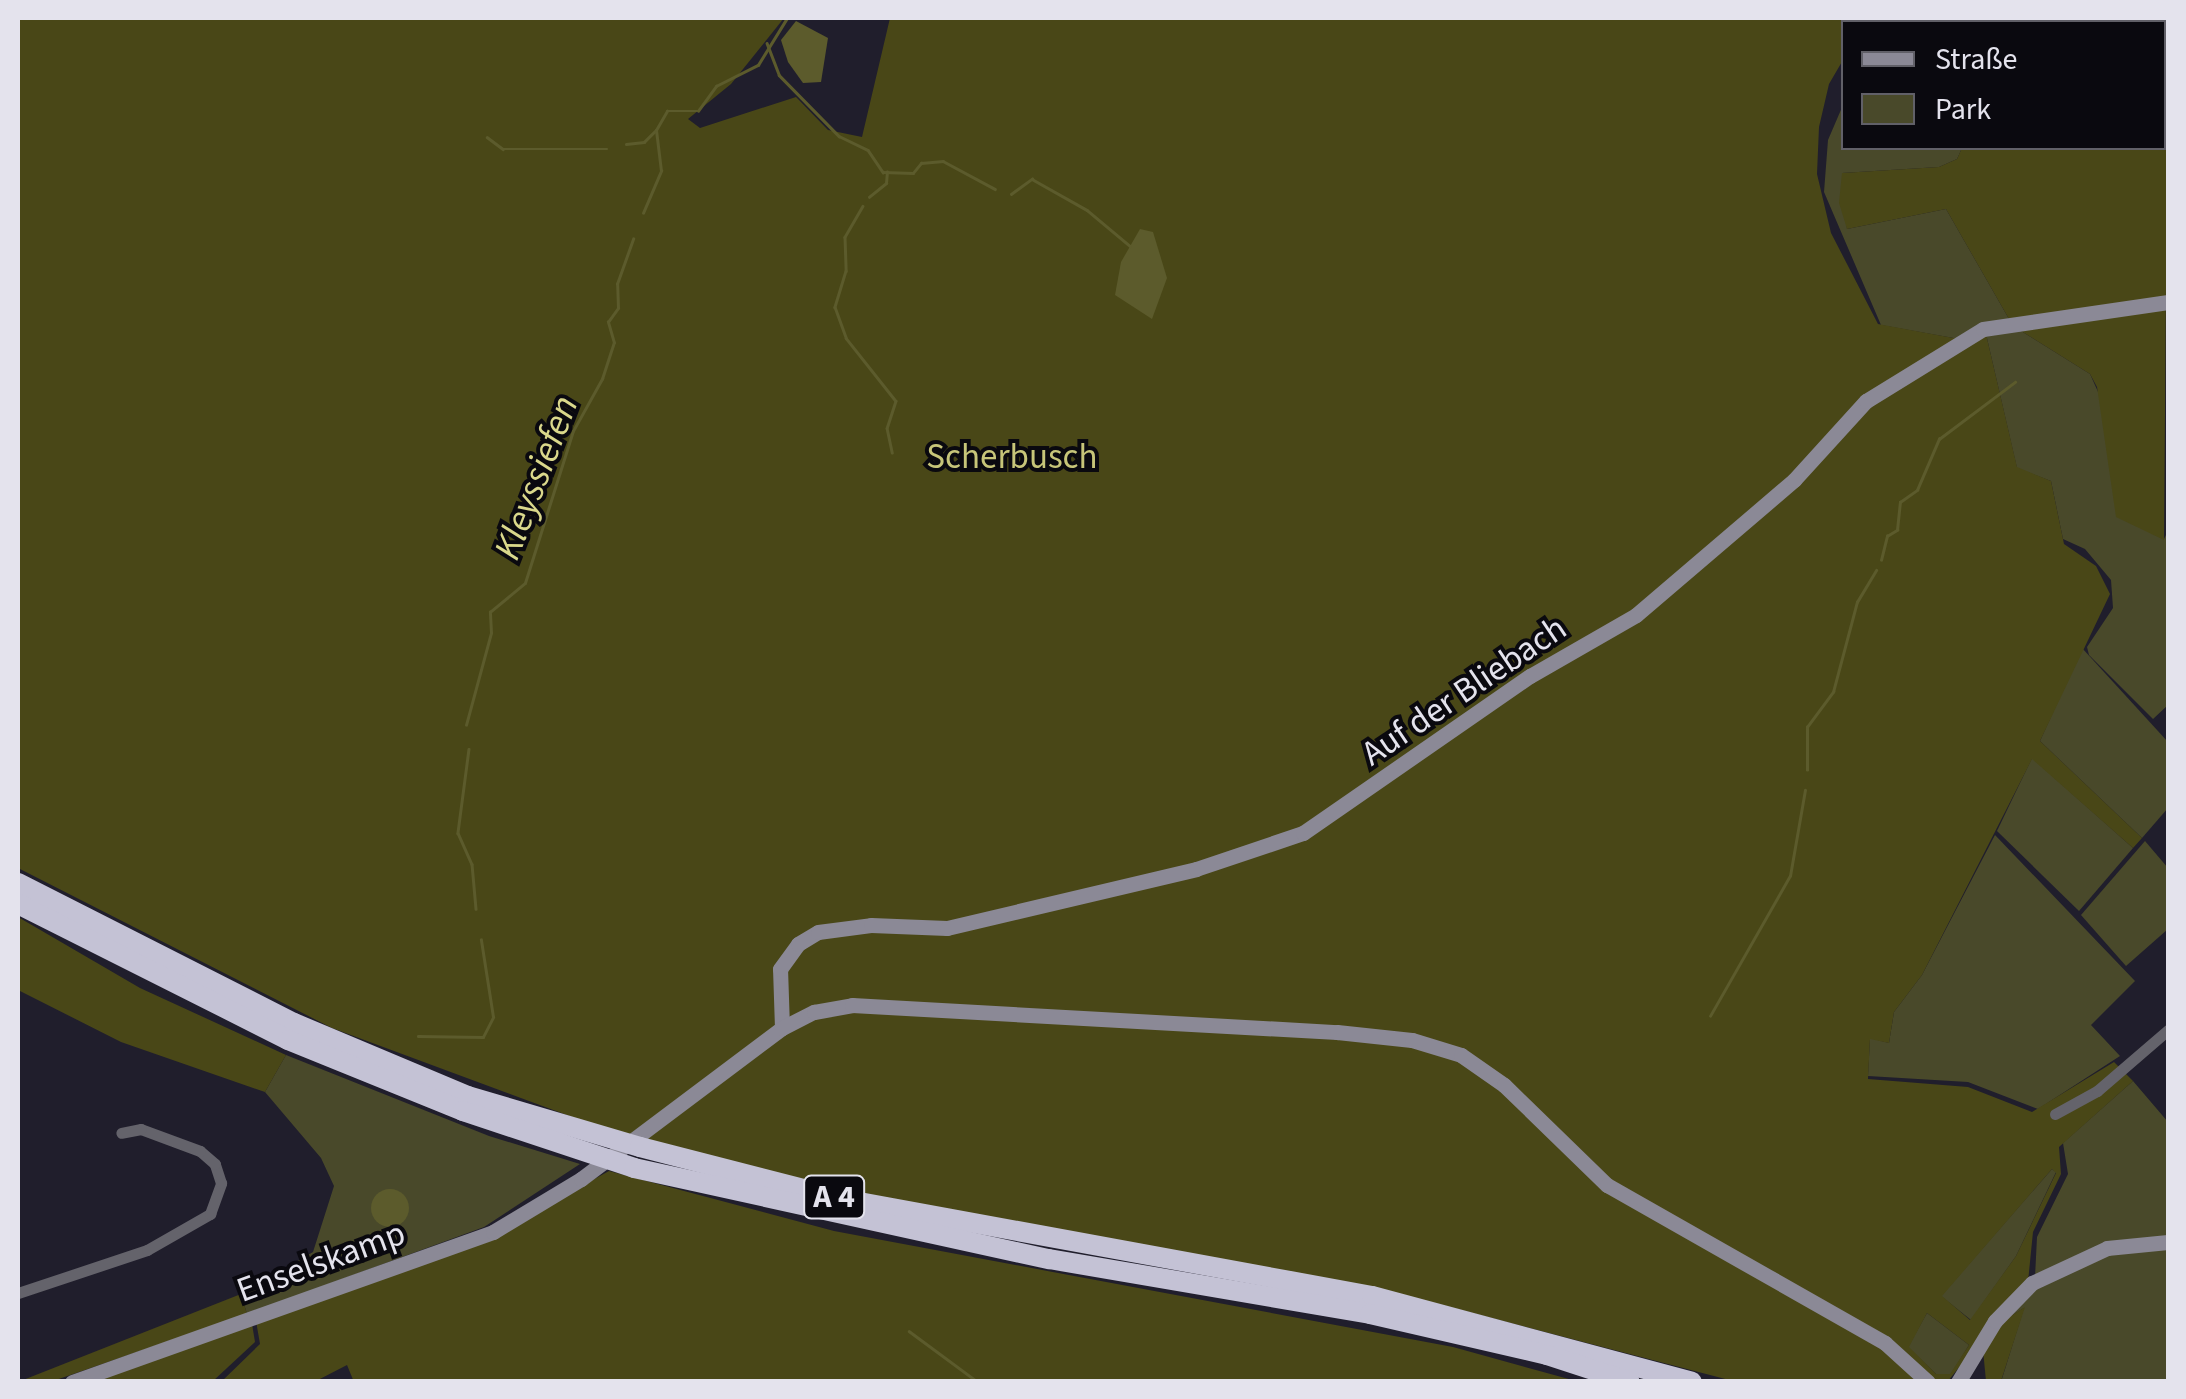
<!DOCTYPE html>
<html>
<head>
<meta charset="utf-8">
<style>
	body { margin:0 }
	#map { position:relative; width:2186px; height:1399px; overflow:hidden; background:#201e2c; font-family:"Source Sans 3",sans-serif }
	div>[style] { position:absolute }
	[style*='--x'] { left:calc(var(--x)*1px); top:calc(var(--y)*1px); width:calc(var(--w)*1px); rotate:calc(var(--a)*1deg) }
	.green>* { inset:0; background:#49492a }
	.forest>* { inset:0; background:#494717 }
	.water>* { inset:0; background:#5c5b2c }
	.round { border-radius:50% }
	.stream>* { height:2.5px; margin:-1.25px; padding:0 1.25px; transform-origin:1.25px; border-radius:1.25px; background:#5c5b2c }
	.street>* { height:11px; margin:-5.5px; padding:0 5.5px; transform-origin:5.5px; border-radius:5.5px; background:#64636b }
	.secondary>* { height:15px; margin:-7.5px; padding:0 7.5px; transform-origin:7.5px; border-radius:7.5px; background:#8b8996 }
	.highway>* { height:20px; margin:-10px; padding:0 10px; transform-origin:10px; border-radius:10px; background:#c4c2d5 }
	span { translate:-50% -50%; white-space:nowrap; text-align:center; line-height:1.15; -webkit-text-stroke:8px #0a090f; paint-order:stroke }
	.shield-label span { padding:2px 8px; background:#0a090f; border:2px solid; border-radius:8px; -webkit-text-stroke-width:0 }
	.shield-label { font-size:32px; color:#e4e3ed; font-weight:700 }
	.park-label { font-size:35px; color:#c7c579 }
	.street-label { font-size:35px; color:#e4e3ed }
	.water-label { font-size:38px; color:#dad88b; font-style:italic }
	.frame { position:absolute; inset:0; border:20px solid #e4e3ed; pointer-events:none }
	.legend { position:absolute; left:1841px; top:20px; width:325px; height:130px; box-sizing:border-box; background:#0a090f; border:2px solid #616068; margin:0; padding:12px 18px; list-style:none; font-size:30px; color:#e4e3ed }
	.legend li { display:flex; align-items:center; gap:20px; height:50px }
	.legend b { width:50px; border:2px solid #616068 }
</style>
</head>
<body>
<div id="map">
	<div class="green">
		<div style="clip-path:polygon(1879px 18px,2168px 18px,2168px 35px,2164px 22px)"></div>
		<div style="clip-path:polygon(1843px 105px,1844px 148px,1962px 148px,1957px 159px,1939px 167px,1842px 173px,1847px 229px,1946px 209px,2009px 319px,1959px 339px,1881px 325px,1824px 192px,1828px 140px)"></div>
		<div style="clip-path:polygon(2013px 326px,2090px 374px,2164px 539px,2168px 531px,2168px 705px,2153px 719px,2089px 655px,2087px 647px,2113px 608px,2111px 580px,2085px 549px,2063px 539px,2051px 481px,2017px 468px,1986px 334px)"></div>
		<div style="clip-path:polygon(2082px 648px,2168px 742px,2168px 808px,2142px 838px,2040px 741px)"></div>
		<div style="clip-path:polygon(2032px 758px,2133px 848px,2079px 911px,1997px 831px)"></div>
		<div style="clip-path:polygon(1995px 835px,2135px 981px,2091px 1025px,2120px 1056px,2038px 1109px,1968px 1082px,1868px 1076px,1870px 1038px,1889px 1043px,1894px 1012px,1922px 975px)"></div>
		<div style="clip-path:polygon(2145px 841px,2168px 868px,2168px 929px,2126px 966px,2081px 915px)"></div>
		<div style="clip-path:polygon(286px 1055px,489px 1136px,580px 1164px,484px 1227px,247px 1314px,241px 1294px,313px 1252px,334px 1186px,321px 1158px,265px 1092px)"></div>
		<div style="clip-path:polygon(2133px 1081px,2168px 1122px,2168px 1239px,2105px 1245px,2035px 1277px,2037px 1237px,2068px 1174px,2063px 1143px)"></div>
		<div style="clip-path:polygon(2052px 1169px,2056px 1172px,2016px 1256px,1971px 1320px,1941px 1296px)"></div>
		<div style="clip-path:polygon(2168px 1245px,2168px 1381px,2001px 1382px,2024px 1308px,2003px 1321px,2034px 1289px,2108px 1251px)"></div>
		<div style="clip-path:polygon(1927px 1313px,1969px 1345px,1951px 1374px,1936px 1374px,1908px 1347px)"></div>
	</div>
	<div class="forest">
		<div style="clip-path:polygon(evenodd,18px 18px,784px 18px,731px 84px,688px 119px,700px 128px,796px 97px,828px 130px,862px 137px,890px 18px,1866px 18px,1844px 22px,1843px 60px,1829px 84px,1819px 127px,1817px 174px,1831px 233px,1878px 324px,1959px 339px,1986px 334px,2017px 467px,2051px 481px,2064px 544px,2096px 566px,2110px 594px,2040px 741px,2142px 838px,2133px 848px,2032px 759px,1922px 975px,1894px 1012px,1889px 1043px,1870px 1039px,1868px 1079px,1968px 1087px,2032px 1112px,2114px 1062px,2133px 1081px,2059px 1147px,2061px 1174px,2033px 1232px,2028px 1282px,1948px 1381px,1733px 1381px,1373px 1287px,846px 1193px,640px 1142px,332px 1028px,18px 868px,18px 18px,2052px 1169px,2056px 1173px,2016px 1256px,1970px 1320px,1942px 1296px,2052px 1169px,18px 18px,1927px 1313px,1969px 1345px,1950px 1374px,1936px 1374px,1909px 1347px,1927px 1313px)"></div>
		<div style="clip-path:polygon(2164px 33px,2168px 35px,2164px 540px,2116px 517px,2097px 387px,2090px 374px,2013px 326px,1946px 209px,1847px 229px,1839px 203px,1842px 173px,1939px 167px,1957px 159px,1962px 148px,2164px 148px)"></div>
		<div style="clip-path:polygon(18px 917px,140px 988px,286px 1055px,265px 1092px,121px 1042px,18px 990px)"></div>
		<div style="clip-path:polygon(609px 1171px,834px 1231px,1453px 1347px,1576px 1381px,354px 1382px,347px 1365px,316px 1381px,221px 1382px,260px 1344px,256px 1321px,494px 1234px)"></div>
		<div style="clip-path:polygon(241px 1294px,247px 1314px,53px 1381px,18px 1382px)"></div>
		<div style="clip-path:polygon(2025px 1307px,2001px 1381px,1986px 1381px,1983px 1350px,2003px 1321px)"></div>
		<div style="clip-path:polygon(252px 1324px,255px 1342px,213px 1381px,88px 1382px)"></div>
	</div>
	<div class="water">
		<div style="clip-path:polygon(796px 21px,828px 38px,821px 82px,803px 83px,788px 62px,781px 40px)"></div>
		<div style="clip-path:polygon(1140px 229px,1153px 232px,1167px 278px,1152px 319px,1115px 295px,1121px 262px)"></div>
		<div class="round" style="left:371px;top:1189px;width:38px;height:38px"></div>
	</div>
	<div class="stream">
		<div style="--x:767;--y:43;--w:34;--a:69"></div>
		<div style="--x:779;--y:75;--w:86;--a:45.5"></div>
		<div style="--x:839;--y:136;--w:32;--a:26"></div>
		<div style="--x:868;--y:150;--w:27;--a:56"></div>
		<div style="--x:883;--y:172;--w:30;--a:2"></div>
		<div style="--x:913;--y:173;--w:13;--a:-51"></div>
		<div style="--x:921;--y:163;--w:22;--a:-5"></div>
		<div style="--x:943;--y:161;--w:59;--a:28.3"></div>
		<div style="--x:487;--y:137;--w:20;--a:37"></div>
		<div style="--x:503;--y:149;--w:104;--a:0"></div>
		<div style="--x:626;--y:144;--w:18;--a:-6"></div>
		<div style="--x:644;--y:142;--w:16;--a:-45"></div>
		<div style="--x:1011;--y:194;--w:26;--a:-36"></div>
		<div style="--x:1032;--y:179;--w:63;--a:29.4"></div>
		<div style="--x:1087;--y:210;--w:56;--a:39.9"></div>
		<div style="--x:869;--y:197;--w:22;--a:-39"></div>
		<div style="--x:886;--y:183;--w:11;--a:-85"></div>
		<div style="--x:863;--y:206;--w:36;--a:120"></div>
		<div style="--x:845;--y:237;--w:34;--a:88"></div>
		<div style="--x:846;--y:271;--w:38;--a:107"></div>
		<div style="--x:835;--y:307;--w:33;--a:70"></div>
		<div style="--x:846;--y:338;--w:80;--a:51.6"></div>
		<div style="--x:896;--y:401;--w:28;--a:108"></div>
		<div style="--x:887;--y:428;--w:25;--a:78"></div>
		<div style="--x:643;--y:213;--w:46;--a:-66.8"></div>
		<div style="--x:661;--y:171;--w:41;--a:-97"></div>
		<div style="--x:656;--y:130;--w:22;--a:-60"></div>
		<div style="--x:667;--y:111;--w:31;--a:0"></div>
		<div style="--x:698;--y:111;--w:31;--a:-54"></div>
		<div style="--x:716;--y:86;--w:47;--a:-26.6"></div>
		<div style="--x:758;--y:65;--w:55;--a:-58.3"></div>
		<div style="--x:1881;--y:560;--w:25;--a:-76"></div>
		<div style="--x:1887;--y:536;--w:12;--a:-31"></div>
		<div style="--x:1897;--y:530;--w:28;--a:-84"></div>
		<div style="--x:1900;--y:502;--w:21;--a:-35"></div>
		<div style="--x:1917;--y:490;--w:56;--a:-66.7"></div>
		<div style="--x:1939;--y:439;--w:95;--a:-36.9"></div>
		<div style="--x:466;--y:725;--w:95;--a:-74.8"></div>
		<div style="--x:491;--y:633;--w:21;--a:-93"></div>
		<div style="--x:490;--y:612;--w:45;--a:-39.6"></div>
		<div style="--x:525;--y:583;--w:159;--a:-72.5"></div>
		<div style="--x:573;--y:431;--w:60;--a:-60.9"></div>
		<div style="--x:602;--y:379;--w:38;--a:-72"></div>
		<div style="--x:614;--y:343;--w:22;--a:-106"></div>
		<div style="--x:608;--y:322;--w:17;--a:-54"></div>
		<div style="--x:618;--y:308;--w:24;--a:-92"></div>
		<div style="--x:617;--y:284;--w:48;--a:-70.4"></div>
		<div style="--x:469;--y:749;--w:85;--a:97.5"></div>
		<div style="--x:458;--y:833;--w:34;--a:66"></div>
		<div style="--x:472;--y:864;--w:45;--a:84.9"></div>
		<div style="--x:1807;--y:770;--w:43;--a:-90"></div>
		<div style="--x:1807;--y:727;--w:44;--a:-53.4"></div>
		<div style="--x:1833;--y:692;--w:93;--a:-75.1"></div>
		<div style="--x:1857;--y:602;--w:37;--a:-59"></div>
		<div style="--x:1710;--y:1016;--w:161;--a:-60.3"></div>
		<div style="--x:1790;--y:876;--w:87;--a:-80.1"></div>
		<div style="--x:418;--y:1036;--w:65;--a:0.9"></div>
		<div style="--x:483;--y:1037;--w:22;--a:-63"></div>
		<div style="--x:493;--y:1017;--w:78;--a:-98.9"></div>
		<div style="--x:909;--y:1331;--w:86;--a:36.5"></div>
	</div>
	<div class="street">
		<div style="--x:1867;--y:22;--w:4;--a:-76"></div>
		<div style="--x:2055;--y:1114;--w:48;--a:-28.7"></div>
		<div style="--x:2097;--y:1091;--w:94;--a:-40.7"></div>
		<div style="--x:18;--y:1293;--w:136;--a:-18.4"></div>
		<div style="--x:147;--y:1250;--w:73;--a:-29.7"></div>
		<div style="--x:210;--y:1214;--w:33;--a:-70"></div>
		<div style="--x:221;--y:1183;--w:20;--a:-108"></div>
		<div style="--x:215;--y:1164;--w:20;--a:-139"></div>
		<div style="--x:200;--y:1151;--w:63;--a:-159.6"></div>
		<div style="--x:141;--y:1129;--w:20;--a:169"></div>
	</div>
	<div class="secondary">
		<div style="--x:782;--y:1028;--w:59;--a:-91.9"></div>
		<div style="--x:780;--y:969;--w:31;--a:-54"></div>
		<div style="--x:798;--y:944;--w:23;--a:-31"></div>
		<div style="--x:818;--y:932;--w:53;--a:-7.5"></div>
		<div style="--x:871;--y:925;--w:76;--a:2.3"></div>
		<div style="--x:947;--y:928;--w:256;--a:-13.3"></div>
		<div style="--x:1196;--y:869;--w:113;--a:-18.6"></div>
		<div style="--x:1303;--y:833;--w:276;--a:-34.7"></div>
		<div style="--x:1530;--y:676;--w:122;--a:-29.9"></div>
		<div style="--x:1636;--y:615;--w:208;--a:-40.5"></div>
		<div style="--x:1794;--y:480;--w:107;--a:-47.7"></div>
		<div style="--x:1866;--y:401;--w:137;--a:-31.6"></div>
		<div style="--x:1983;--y:329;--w:187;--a:-8.3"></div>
		<div style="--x:72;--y:1382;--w:447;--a:-19.6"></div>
		<div style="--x:493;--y:1232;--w:103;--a:-31.1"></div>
		<div style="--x:581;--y:1179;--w:251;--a:-36.9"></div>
		<div style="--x:782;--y:1028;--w:36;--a:-27"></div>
		<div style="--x:814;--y:1012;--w:39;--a:-10"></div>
		<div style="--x:852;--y:1005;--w:486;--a:3.2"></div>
		<div style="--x:1337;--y:1032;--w:75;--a:6.1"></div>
		<div style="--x:1412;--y:1040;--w:51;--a:17"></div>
		<div style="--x:1461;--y:1055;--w:52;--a:34.9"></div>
		<div style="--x:1504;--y:1085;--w:144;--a:44.2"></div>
		<div style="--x:1607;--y:1185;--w:320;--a:29.6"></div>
		<div style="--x:1885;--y:1343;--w:58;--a:42.2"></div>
		<div style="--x:1958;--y:1382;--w:71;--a:-58.8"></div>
		<div style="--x:1995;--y:1321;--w:53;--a:-45.8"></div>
		<div style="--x:2032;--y:1283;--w:83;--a:-25"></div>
		<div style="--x:2107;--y:1248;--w:61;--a:-5.6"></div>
	</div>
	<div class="highway">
		<div style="--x:18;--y:883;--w:309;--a:26.9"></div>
		<div style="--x:294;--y:1023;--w:189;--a:22.8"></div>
		<div style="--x:468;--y:1096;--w:179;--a:16.5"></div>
		<div style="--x:640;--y:1147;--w:210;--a:14.4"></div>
		<div style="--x:843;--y:1199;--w:538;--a:10.39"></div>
		<div style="--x:1372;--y:1296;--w:331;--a:15"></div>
		<div style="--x:18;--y:904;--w:302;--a:26.7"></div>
		<div style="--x:288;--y:1040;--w:189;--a:22.1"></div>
		<div style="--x:463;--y:1111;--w:180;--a:18.4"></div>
		<div style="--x:634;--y:1168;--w:425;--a:12.4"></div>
		<div style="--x:1049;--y:1259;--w:326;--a:9.7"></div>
		<div style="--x:1370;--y:1314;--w:182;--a:13"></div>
		<div style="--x:1547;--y:1355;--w:87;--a:18"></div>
	</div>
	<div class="shield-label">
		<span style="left:834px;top:1197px">A 4</span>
	</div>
	<div class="park-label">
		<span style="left:1012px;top:457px">Scherbusch</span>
	</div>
	<div class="street-label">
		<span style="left:1464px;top:691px;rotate:-34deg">Auf der Bliebach</span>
		<span style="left:321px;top:1262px;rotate:-20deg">Enselskamp</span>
	</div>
	<div class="water-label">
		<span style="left:537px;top:478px;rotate:-69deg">Kleyssiefen</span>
	</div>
	<div class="frame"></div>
	<ul class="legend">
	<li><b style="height:12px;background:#8b8996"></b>Straße</li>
	<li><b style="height:28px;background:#49492a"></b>Park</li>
	</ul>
</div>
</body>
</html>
